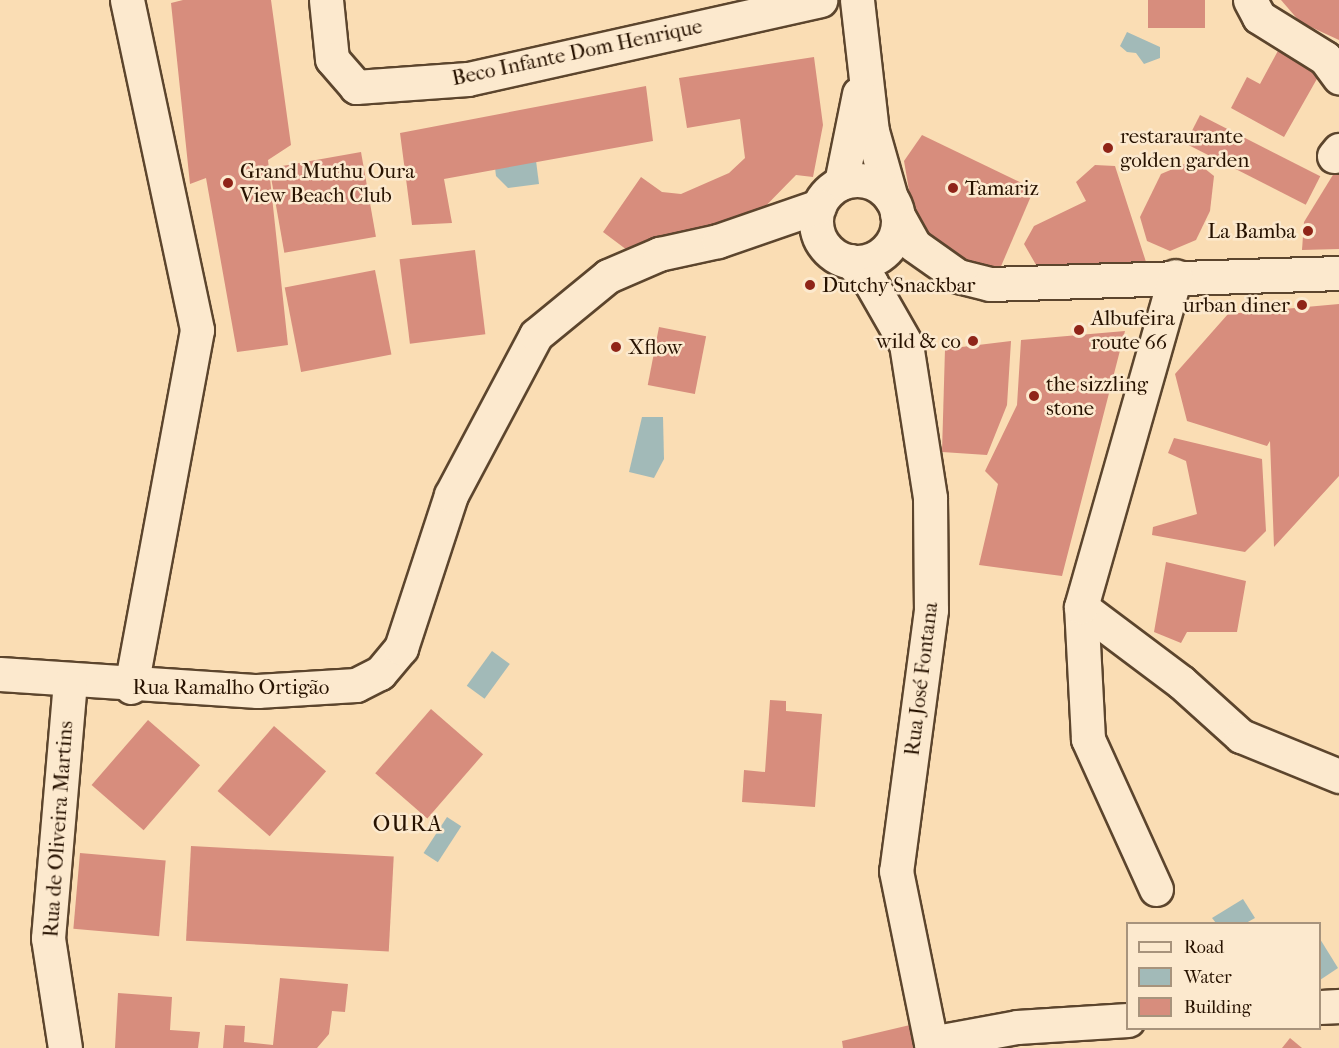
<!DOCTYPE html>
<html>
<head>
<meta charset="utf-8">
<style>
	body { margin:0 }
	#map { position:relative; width:1339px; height:1048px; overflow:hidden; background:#faddb4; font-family:"IM FELL French Canon",serif }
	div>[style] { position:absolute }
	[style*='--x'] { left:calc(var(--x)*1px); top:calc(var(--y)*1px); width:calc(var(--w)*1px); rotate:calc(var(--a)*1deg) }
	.water>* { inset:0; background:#a2bab8; transform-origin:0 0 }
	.building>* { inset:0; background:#d78d7d; transform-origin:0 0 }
	.roads { filter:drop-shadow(2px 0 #5c452d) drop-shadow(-2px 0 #5c452d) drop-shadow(0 2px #5c452d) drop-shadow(0 -2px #5c452d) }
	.minor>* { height:33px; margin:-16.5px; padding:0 16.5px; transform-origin:16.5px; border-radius:16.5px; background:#fce9ce }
	.minor>.ring { margin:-16.5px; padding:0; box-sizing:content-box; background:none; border:33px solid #fce9ce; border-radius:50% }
	.dots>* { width:16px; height:16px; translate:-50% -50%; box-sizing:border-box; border:3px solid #fce9ce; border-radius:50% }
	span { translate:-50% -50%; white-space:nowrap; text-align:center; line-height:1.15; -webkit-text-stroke:5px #fce9ce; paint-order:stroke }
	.street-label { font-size:21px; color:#271200 }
	.poi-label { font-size:21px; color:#271200 }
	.left { translate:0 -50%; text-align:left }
	.right { translate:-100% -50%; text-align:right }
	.neighbourhood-label { font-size:22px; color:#271200; letter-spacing:1.5px }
	.legend { position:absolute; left:1126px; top:922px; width:195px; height:108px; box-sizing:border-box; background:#fce9ce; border:2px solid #a7937c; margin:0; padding:8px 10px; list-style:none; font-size:18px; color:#271200 }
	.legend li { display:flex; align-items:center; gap:12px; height:30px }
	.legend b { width:30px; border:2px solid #a7937c }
</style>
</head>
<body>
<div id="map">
	<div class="water">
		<div style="clip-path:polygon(1127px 32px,1160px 47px,1160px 58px,1144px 64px,1136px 53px,1127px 52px,1120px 46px)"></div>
		<div style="clip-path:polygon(535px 153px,539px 184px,508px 188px,496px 176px,494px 159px)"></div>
		<div style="clip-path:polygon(642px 417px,663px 417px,664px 459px,654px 478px,629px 472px)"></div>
		<div style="left:492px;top:651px;width:22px;height:43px;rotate:36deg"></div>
		<div style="left:447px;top:817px;width:17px;height:43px;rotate:33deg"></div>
		<div style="clip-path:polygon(1243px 899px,1255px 918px,1246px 923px,1216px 923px,1212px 918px)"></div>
		<div style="clip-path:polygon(1320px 939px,1338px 968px,1320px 980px)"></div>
	</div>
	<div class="building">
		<div style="clip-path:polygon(183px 0,271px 0,291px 145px,268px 160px,288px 345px,237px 352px,206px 178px,190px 184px,171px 3px)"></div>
		<div style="left:1148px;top:0;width:57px;height:28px"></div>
		<div style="clip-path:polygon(1281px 0,1339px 0,1339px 40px,1300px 22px)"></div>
		<div style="clip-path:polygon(1280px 47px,1322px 70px,1284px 137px,1231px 108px,1247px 77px,1260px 84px)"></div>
		<div style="clip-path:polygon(814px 57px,823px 125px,813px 177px,796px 175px,751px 221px,650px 250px,627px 250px,603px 232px,641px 177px,662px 192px,681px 194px,729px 173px,745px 158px,740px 119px,687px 128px,679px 78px)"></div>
		<div style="clip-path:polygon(646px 86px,653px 141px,444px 179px,452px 223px,412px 225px,400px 133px)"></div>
		<div style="left:1200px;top:115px;width:135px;height:32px;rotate:27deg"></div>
		<div style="clip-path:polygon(922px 135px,1034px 189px,999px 271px,974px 273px,915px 225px,904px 161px)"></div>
		<div style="left:361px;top:152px;width:86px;height:93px;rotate:80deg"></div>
		<div style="clip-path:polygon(1194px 160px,1214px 176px,1210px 211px,1196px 240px,1170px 251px,1147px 241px,1140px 217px,1161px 174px)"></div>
		<div style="clip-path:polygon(1095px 165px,1115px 166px,1147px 265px,1039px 270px,1024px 244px,1034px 226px,1086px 201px,1076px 182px)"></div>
		<div style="clip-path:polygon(1339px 165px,1339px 249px,1302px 250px,1304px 222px)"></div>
		<div style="left:475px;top:250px;width:85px;height:76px;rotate:83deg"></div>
		<div style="left:375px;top:270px;width:86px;height:92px;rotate:79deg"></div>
		<div style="clip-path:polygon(1339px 304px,1339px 476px,1274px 547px,1270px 441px,1267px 446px,1187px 421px,1175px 374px,1228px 314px)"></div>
		<div style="left:659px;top:327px;width:48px;height:59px;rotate:11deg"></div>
		<div style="clip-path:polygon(1125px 331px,1062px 576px,979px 565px,998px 484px,985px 471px,1017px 405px,1021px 340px)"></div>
		<div style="clip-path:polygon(1011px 341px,1007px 405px,987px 455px,942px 452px,945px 349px)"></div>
		<div style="clip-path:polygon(1174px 438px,1262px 459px,1266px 531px,1245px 552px,1152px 535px,1153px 527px,1197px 514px,1186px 461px,1168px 453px)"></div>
		<div style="clip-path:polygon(1166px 562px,1246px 581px,1237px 632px,1187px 632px,1181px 643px,1154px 632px)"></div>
		<div style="clip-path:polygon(770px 700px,786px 701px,786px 711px,822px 714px,815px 807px,742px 802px,744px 770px,765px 772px)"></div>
		<div style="left:431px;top:709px;width:69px;height:85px;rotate:41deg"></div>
		<div style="left:148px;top:720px;width:69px;height:86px;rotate:41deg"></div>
		<div style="left:274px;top:726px;width:69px;height:86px;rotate:41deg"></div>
		<div style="left:191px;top:846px;width:203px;height:95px;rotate:3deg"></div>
		<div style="left:80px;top:853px;width:86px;height:76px;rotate:5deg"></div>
		<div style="clip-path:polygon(280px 978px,348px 984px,345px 1012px,332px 1011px,329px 1034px,317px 1048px,223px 1048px,225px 1025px,245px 1026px,244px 1042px,273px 1045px)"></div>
		<div style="clip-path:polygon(118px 993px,172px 997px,170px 1030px,200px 1032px,198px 1048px,115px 1048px)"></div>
		<div style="clip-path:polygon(910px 1025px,914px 1048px,843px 1048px,842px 1041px)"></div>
		<div style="clip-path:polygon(1290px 1038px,1302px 1048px,1282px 1048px)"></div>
	</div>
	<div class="roads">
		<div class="minor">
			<div style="--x:127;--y:0;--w:337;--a:78"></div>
			<div style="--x:197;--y:330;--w:363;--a:100.5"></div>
			<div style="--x:326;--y:0;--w:59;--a:84.2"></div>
			<div style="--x:332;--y:59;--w:37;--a:49"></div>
			<div style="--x:356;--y:87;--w:112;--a:-4.1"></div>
			<div style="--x:468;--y:79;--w:361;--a:-12.6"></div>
			<div style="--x:857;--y:0;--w:132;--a:83.5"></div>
			<div style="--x:872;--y:131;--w:70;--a:74.2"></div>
			<div style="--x:1250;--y:0;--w:19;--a:62"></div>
			<div style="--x:1259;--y:17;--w:78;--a:31.8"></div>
			<div style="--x:1325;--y:58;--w:24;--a:54"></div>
			<div style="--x:1334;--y:156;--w:8;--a:-50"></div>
			<div class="ring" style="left:816px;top:180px;width:49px;height:49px"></div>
			<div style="--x:841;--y:183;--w:91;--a:-78.6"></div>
			<div style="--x:897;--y:214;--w:35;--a:61"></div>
			<div style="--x:914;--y:245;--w:54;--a:35.2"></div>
			<div style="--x:958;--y:276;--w:33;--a:14"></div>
			<div style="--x:990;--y:284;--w:349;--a:-1.8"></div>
			<div style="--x:850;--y:261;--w:30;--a:46"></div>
			<div style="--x:871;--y:283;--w:70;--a:60.2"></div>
			<div style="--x:906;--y:344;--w:156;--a:81.1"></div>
			<div style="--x:930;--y:498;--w:112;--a:89.5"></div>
			<div style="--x:931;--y:610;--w:263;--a:97.6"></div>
			<div style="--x:896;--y:871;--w:181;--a:78.5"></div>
			<div style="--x:1081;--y:607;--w:125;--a:36.9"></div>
			<div style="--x:1181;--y:682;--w:81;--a:42"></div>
			<div style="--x:1241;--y:736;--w:106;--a:22.2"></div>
			<div style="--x:0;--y:674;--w:258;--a:3.8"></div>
			<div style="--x:257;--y:691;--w:99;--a:-3.5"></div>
			<div style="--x:356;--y:685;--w:27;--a:-27"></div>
			<div style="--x:380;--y:673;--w:33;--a:-50"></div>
			<div style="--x:401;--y:648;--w:161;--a:-71.9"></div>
			<div style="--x:451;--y:495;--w:181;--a:-62"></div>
			<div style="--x:536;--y:335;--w:93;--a:-39.3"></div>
			<div style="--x:608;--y:276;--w:56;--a:-23.3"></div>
			<div style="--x:659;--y:254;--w:60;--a:-12.4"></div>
			<div style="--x:718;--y:241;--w:107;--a:-19.1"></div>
			<div style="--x:1156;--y:889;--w:165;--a:-114.4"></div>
			<div style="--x:1088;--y:739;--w:132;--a:-93"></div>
			<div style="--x:1081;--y:607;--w:344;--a:-74.1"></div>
			<div style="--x:1320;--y:1007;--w:19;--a:-3"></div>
			<div style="--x:931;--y:1043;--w:87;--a:-10.5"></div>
			<div style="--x:1017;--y:1027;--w:111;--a:-3.6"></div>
			<div style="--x:65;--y:1048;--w:111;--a:-98.8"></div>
			<div style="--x:48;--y:938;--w:257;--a:-85.1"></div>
		</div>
	</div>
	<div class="dots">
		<div style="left:1108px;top:148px;background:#8f2418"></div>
		<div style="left:228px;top:183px;background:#8f2418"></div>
		<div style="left:953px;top:188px;background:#8f2418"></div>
		<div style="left:1308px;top:231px;background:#8f2418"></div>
		<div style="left:810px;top:285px;background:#8f2418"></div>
		<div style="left:1302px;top:305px;background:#8f2418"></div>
		<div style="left:1079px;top:330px;background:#8f2418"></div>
		<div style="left:973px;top:341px;background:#8f2418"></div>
		<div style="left:616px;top:347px;background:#8f2418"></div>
		<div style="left:1034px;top:396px;background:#8f2418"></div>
	</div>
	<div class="street-label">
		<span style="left:577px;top:52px;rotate:-12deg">Beco Infante Dom Henrique</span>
		<span style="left:921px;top:679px;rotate:-83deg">Rua José Fontana</span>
		<span style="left:231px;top:687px">Rua Ramalho Ortigão</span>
		<span style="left:58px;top:829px;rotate:-86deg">Rua de Oliveira Martins</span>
	</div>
	<div class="poi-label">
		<span class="left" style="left:1120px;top:148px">restaraurante<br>golden garden</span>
		<span class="left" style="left:240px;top:183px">Grand Muthu Oura<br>View Beach Club</span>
		<span class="left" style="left:965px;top:188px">Tamariz</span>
		<span class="right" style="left:1296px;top:231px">La Bamba</span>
		<span class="left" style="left:822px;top:285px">Dutchy Snackbar</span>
		<span class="right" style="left:1290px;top:305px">urban diner</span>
		<span class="left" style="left:1091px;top:330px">Albufeira<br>route 66</span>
		<span class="right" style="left:961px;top:341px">wild &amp; co</span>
		<span class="left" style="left:628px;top:347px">Xflow</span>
		<span class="left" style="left:1046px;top:396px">the sizzling<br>stone</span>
	</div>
	<div class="neighbourhood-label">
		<span style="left:408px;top:825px">OURA</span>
	</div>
	<ul class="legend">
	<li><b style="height:8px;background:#fce9ce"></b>Road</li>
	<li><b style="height:16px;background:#a2bab8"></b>Water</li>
	<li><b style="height:16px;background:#d78d7d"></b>Building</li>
	</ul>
</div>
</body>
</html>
